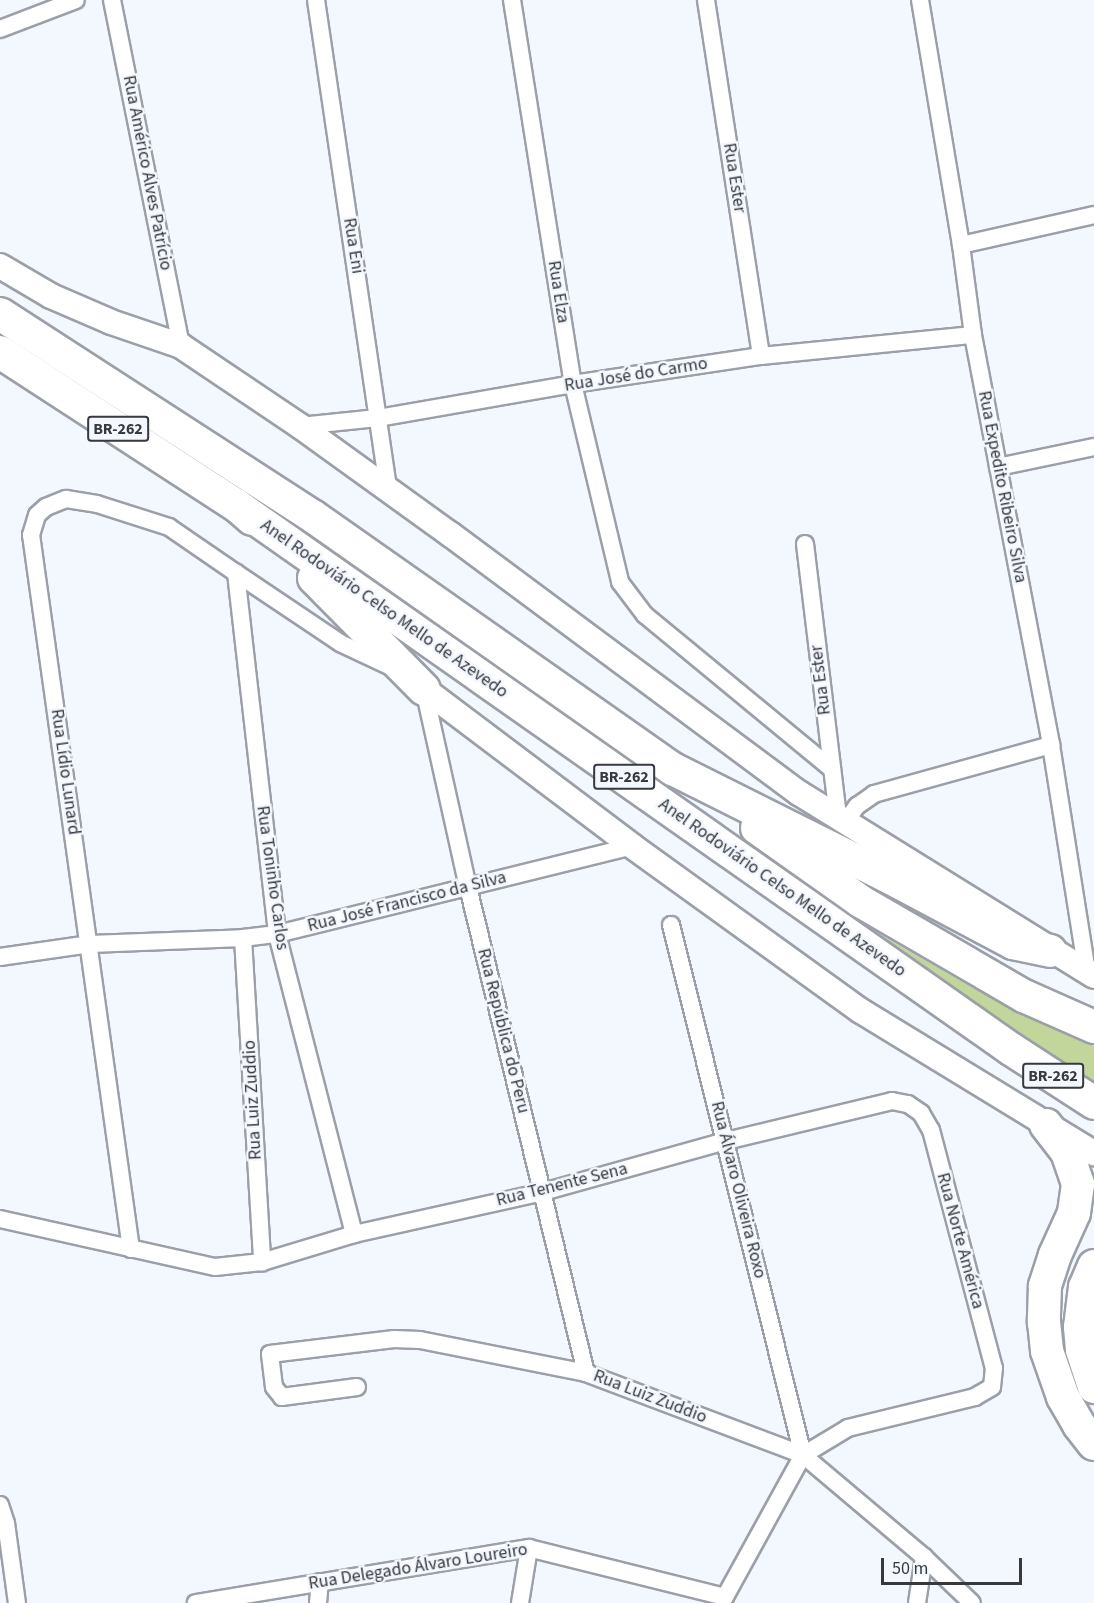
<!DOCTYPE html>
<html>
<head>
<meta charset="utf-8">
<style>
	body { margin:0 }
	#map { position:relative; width:1094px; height:1603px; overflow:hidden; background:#f3f7fe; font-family:"Source Sans 3",sans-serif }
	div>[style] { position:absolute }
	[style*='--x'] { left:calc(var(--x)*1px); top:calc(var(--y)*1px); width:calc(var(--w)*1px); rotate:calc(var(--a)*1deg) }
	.green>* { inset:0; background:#c2d59b }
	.roads { filter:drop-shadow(2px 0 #9ba0a8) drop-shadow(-2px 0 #9ba0a8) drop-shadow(0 2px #9ba0a8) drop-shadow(0 -2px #9ba0a8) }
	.street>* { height:16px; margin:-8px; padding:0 8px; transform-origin:8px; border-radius:8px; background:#fff }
	.secondary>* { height:24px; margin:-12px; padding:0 12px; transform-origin:12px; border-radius:12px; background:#fff }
	.highway>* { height:32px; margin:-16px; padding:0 16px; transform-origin:16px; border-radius:16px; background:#fff }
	span { translate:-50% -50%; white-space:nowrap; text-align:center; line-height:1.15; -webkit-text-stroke:5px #f3f7fe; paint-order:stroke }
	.shield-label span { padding:2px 4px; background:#f3f7fe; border:2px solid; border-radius:4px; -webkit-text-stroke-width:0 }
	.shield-label { font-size:16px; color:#37393d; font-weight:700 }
	.street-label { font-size:18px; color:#37393d }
	.scale { position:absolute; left:881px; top:1558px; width:141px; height:27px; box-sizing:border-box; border:3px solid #37393d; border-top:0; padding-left:8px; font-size:18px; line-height:21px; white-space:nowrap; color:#37393d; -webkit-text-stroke:4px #f3f7fe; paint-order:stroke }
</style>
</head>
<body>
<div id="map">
	<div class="green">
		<div style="clip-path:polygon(881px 935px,973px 988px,1094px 1046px,1094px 1087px,1010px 1032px)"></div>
	</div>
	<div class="roads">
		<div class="street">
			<div style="--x:112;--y:0;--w:353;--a:78.7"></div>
			<div style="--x:316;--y:0;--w:497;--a:81.6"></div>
			<div style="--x:512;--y:0;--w:389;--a:81"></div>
			<div style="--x:573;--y:384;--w:204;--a:76.6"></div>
			<div style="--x:620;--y:582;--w:41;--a:52.9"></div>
			<div style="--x:645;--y:615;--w:242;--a:39.5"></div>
			<div style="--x:706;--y:0;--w:360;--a:81.2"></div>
			<div style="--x:920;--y:0;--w:248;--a:80.5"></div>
			<div style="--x:961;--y:245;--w:91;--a:82.4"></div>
			<div style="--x:973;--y:335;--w:417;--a:79.2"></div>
			<div style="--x:1051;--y:745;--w:231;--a:81"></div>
			<div style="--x:0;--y:29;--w:81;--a:-20.9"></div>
			<div style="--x:961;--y:245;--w:136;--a:-12.7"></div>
			<div style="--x:300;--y:426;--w:78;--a:-5.9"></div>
			<div style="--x:378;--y:418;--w:198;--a:-9.9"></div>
			<div style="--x:573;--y:384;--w:190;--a:-8.5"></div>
			<div style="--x:761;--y:356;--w:213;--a:-5.7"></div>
			<div style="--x:998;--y:467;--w:98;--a:-11.8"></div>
			<div style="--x:805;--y:544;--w:274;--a:83.1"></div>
			<div style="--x:236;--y:573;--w:125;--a:33.9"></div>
			<div style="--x:340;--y:643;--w:56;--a:25.2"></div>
			<div style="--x:424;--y:689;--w:203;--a:77.5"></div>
			<div style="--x:468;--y:887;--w:500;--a:76.35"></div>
			<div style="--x:846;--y:821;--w:19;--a:-54"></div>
			<div style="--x:857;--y:806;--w:21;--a:-35"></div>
			<div style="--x:874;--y:794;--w:184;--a:-15.5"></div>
			<div style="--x:671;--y:925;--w:546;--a:76.01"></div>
			<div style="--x:243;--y:938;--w:325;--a:86.6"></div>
			<div style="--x:0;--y:957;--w:91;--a:-8.2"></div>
			<div style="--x:90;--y:944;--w:153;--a:-2.2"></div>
			<div style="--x:243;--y:938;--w:34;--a:-7"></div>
			<div style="--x:277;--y:934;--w:366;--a:-13.9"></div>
			<div style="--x:0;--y:1219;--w:220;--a:12.6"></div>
			<div style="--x:215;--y:1267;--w:47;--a:-6.1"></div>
			<div style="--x:262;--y:1262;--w:96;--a:-16.9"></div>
			<div style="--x:354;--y:1234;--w:194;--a:-12.5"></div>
			<div style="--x:543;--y:1192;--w:190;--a:-15.6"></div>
			<div style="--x:726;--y:1141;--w:171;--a:-13.5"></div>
			<div style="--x:892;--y:1101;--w:16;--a:11"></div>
			<div style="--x:908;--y:1104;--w:16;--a:35"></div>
			<div style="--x:921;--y:1113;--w:20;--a:60"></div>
			<div style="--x:931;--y:1130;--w:246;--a:75.2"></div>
			<div style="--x:994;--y:1368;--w:19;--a:96"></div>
			<div style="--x:992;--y:1387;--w:20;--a:150"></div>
			<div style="--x:975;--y:1397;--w:131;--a:166.3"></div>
			<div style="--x:848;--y:1428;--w:52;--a:149"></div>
			<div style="--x:803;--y:1455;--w:162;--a:118.8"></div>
			<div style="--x:725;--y:1597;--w:202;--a:-166"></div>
			<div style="--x:529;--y:1548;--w:338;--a:170.6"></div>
			<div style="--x:131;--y:1249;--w:721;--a:-97.97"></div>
			<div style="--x:31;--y:535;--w:21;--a:-73"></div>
			<div style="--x:37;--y:515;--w:12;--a:-42"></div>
			<div style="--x:46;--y:507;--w:22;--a:-22"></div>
			<div style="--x:66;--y:499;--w:31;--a:9"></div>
			<div style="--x:97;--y:504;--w:76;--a:17.7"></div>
			<div style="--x:169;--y:527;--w:81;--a:34.5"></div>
			<div style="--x:236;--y:573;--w:363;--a:83.5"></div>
			<div style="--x:277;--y:934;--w:310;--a:75.6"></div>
			<div style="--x:357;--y:1387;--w:76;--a:172.4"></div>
			<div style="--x:282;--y:1397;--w:13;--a:-129"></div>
			<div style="--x:274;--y:1387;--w:33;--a:-97"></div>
			<div style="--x:270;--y:1354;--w:125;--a:-6.9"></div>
			<div style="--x:394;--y:1339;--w:26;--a:2"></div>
			<div style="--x:420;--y:1340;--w:169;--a:11.2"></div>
			<div style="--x:586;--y:1373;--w:232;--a:20.7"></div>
			<div style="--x:803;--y:1455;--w:158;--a:40.1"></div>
			<div style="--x:924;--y:1557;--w:66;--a:43.8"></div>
			<div style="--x:0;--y:1505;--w:19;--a:72"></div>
			<div style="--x:6;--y:1523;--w:81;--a:82.2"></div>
			<div style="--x:318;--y:1603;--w:21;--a:-85"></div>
			<div style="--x:520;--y:1603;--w:56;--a:-80.7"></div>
			<div style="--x:917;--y:1603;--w:47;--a:-81.3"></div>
		</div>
		<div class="secondary">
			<div style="--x:0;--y:266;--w:59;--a:30.5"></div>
			<div style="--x:51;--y:296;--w:65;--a:23.4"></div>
			<div style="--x:111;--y:322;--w:74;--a:18.9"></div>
			<div style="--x:181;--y:346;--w:143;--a:33.9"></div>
			<div style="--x:300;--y:426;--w:185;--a:35.8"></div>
			<div style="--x:450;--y:534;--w:435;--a:36.6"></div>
			<div style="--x:799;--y:793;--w:347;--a:31.8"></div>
			<div style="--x:424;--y:689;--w:261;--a:37"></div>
			<div style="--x:632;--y:846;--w:282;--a:35.8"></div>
			<div style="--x:861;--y:1011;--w:273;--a:31.4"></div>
		</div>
		<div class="highway">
			<div style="--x:0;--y:314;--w:374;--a:32.9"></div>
			<div style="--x:314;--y:517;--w:439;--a:35.1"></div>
			<div style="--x:673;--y:769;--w:239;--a:26.6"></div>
			<div style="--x:887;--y:876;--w:143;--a:28"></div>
			<div style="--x:1013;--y:943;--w:38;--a:12"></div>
			<div style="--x:0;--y:352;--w:281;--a:33"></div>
			<div style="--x:236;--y:505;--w:21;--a:41"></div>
			<div style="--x:236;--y:505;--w:947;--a:35.07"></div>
			<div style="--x:1011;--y:1049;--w:99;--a:33"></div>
			<div style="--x:314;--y:578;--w:156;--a:45.3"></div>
			<div style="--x:757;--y:828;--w:126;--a:35.3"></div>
			<div style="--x:860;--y:901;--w:190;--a:30.1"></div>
			<div style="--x:1024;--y:996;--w:77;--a:23.9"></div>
			<div style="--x:1046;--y:1125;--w:34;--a:52"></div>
			<div style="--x:1067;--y:1152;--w:34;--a:71"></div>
			<div style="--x:1078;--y:1184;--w:29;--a:98"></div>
			<div style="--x:1074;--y:1213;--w:46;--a:114.3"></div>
			<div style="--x:1055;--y:1255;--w:33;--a:108"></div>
			<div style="--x:1045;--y:1286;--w:36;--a:92"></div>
			<div style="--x:1044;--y:1322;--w:29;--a:84"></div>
			<div style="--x:1047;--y:1351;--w:49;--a:70.8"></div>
			<div style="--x:1063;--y:1397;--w:32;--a:60"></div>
			<div style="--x:1079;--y:1425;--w:24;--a:52"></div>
			<div style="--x:1094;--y:1266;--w:23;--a:113"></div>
			<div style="--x:1085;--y:1287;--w:40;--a:97.1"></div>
			<div style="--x:1080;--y:1327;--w:23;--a:85"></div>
			<div style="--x:1082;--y:1350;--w:39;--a:72"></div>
		</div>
	</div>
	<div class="shield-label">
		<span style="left:118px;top:429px">BR-262</span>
		<span style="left:624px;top:777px">BR-262</span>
		<span style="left:1053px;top:1076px">BR-262</span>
	</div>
	<div class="street-label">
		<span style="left:147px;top:173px;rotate:79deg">Rua Américo Alves Patrício</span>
		<span style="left:734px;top:178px;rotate:81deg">Rua Ester</span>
		<span style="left:353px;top:246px;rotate:81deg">Rua Eni</span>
		<span style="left:558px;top:292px;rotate:81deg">Rua Elza</span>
		<span style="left:636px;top:375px;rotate:-9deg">Rua José do Carmo</span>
		<span style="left:1002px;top:487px;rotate:79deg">Rua Expedito Ribeiro Silva</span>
		<span style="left:384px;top:609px;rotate:35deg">Anel Rodoviário Celso Mello de Azevedo</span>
		<span style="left:821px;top:680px;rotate:-97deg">Rua Ester</span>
		<span style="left:65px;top:772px;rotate:82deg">Rua Lídio Lunard</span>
		<span style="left:272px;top:878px;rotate:82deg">Rua Toninho Carlos</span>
		<span style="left:782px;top:888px;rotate:35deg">Anel Rodoviário Celso Mello de Azevedo</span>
		<span style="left:407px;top:902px;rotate:-14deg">Rua José Francisco da Silva</span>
		<span style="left:503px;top:1031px;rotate:76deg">Rua República do Peru</span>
		<span style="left:253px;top:1100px;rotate:-93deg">Rua Luiz Zuddio</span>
		<span style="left:562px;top:1185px;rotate:-14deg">Rua Tenente Sena</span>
		<span style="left:738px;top:1190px;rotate:76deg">Rua Álvaro Oliveira Roxo</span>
		<span style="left:960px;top:1241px;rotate:75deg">Rua Norte América</span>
		<span style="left:650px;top:1397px;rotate:21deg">Rua Luiz Zuddio</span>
		<span style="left:418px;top:1567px;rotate:-9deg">Rua Delegado Álvaro Loureiro</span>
	</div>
	<div class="scale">50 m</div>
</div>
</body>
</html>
